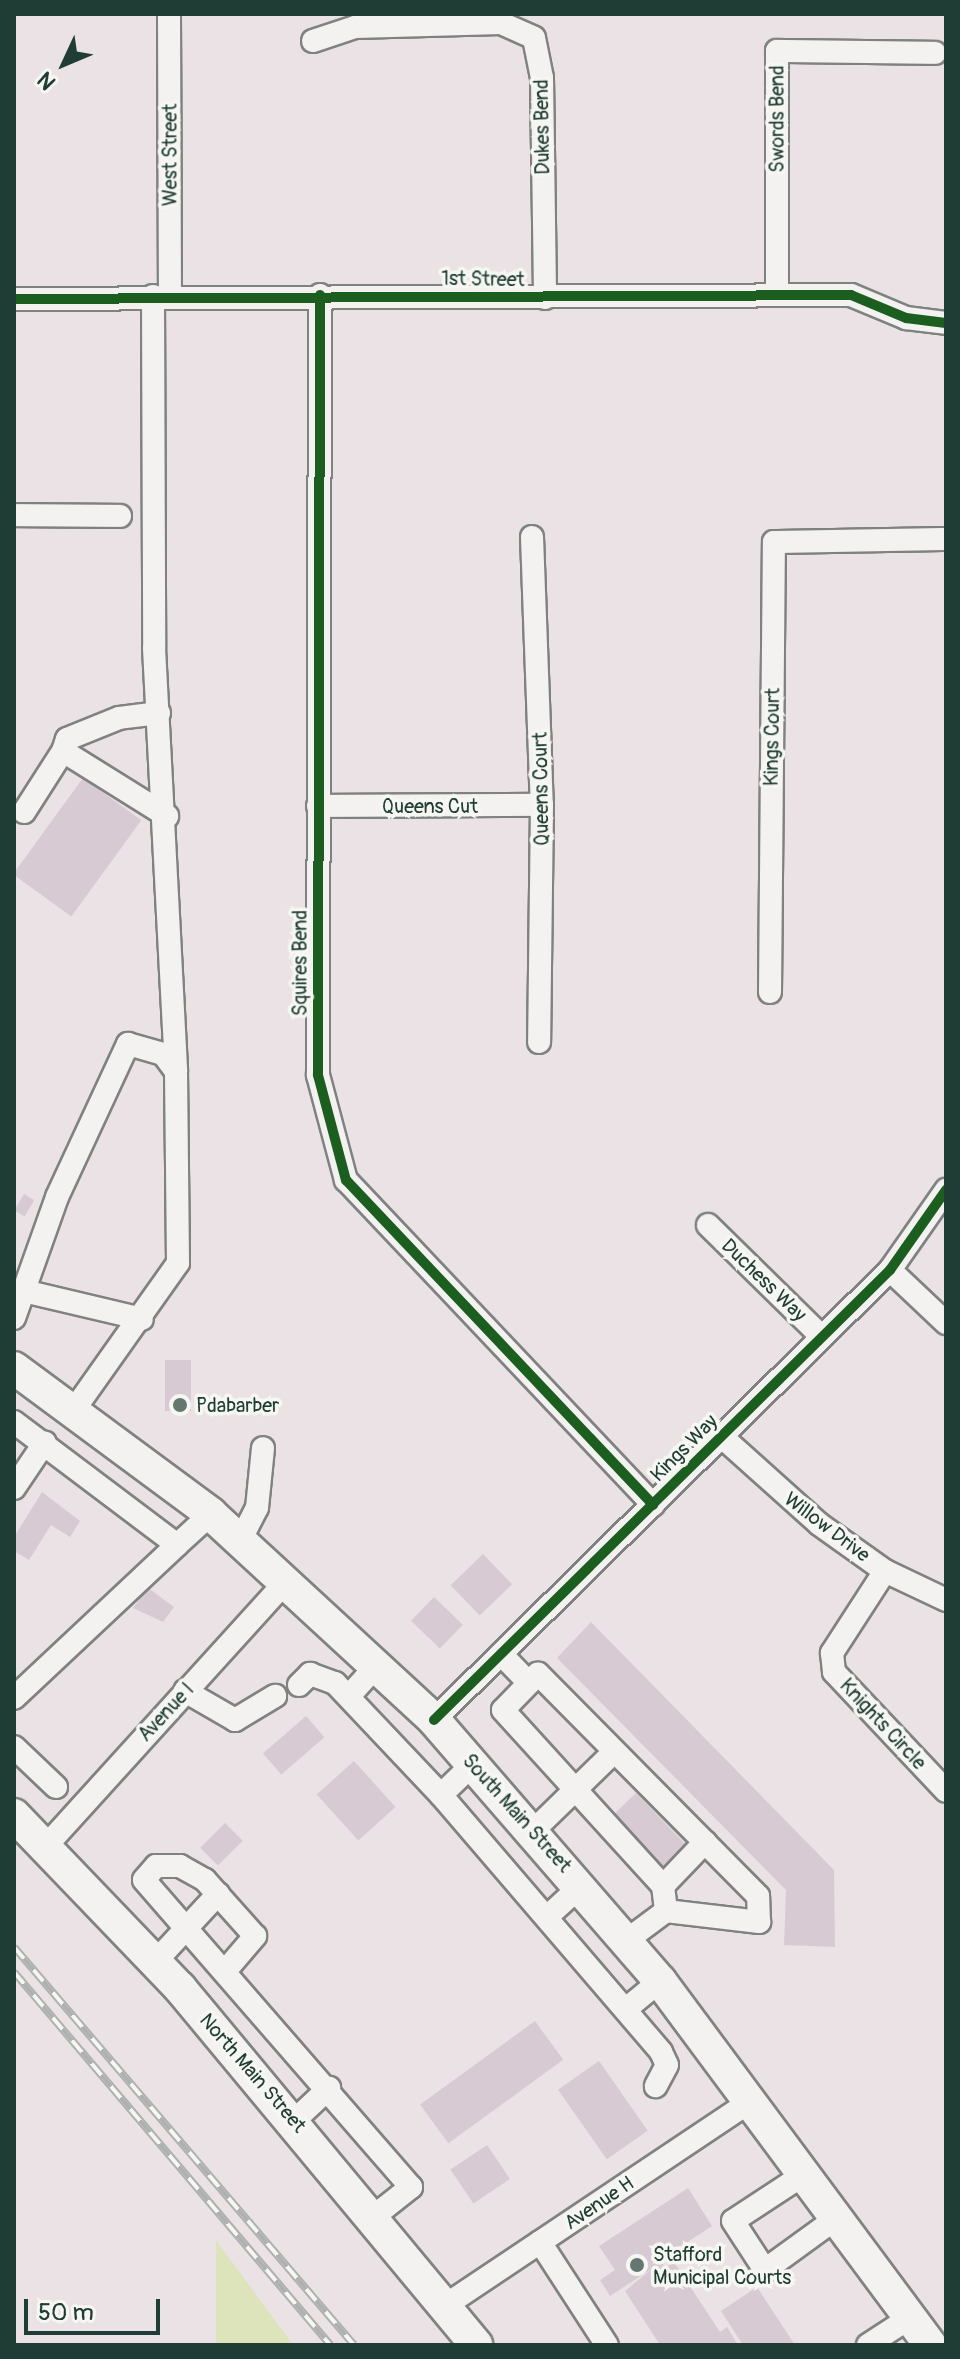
<!DOCTYPE html>
<html>
<head>
<meta charset="utf-8">
<style>
	body { margin:0 }
	#map { position:relative; width:960px; height:2359px; overflow:hidden; background:#eae2e5; font-family:Pangolin,sans-serif }
	div>[style] { position:absolute }
	[style*='--x'] { left:calc(var(--x)*1px); top:calc(var(--y)*1px); width:calc(var(--w)*1px); rotate:calc(var(--a)*1deg) }
	.green>* { inset:0; background:#dde3ba }
	.building>* { inset:0; background:#d8cad2; transform-origin:0 0 }
	.roads { filter:drop-shadow(2px 0 #808281) drop-shadow(-2px 0 #808281) drop-shadow(0 2px #808281) drop-shadow(0 -2px #808281) }
	.minor>* { height:22px; margin:-11px; padding:0 11px; transform-origin:11px; border-radius:11px; background:#f3f2f1 }
	.highway>* { height:32px; margin:-16px; padding:0 16px; transform-origin:16px; border-radius:16px; background:#f3f2f1 }
	.rail>* { height:8px; margin-top:-4px; transform-origin:0; background:repeating-linear-gradient(90deg,#f6f6f2 0 15px,#aeb1af 0 30px); box-sizing:border-box; border-block:2px solid #aeb1af }
	.cycleway>* { height:10px; margin:-5px; padding:0 5px; transform-origin:5px; border-radius:5px; background:#1b5e20 }
	.dots>* { width:22px; height:22px; translate:-50% -50%; box-sizing:border-box; border:4px solid #f6f6f2; border-radius:50% }
	span { translate:-50% -50%; white-space:nowrap; text-align:center; line-height:1.15; -webkit-text-stroke:7px #f6f6f2; paint-order:stroke }
	.street-label { font-size:20px; color:#1f3d34 }
	.poi-label { font-size:20px; color:#1f3d34 }
	.left { translate:0 -50%; text-align:left }
	.frame { position:absolute; inset:0; border:16px solid #1f3d34; pointer-events:none }
	.north { position:absolute; left:24px; top:24px; width:80px; height:80px; -webkit-text-stroke:6px #f6f6f2; paint-order:stroke; rotate:226deg; font-size:22px; font-weight:700; line-height:32px; text-align:center; color:#1f3d34 }
	.north::after { content:''; display:block; margin:auto; width:28px; height:36px; background:#1f3d34; clip-path:polygon(50% 0,100% 100%,50% 72%,0 100%) }
	.scale { position:absolute; left:24px; top:2299px; width:136px; height:36px; box-sizing:border-box; border:4px solid #1f3d34; border-top:0; padding-left:10px; font-size:24px; line-height:28px; white-space:nowrap; color:#1f3d34; -webkit-text-stroke:6px #f6f6f2; paint-order:stroke }
</style>
</head>
<body>
<div id="map">
	<div class="green">
		<div style="clip-path:polygon(216px 2240px,293px 2345px,216px 2345px)"></div>
	</div>
	<div class="building">
		<div style="left:83px;top:778px;width:72px;height:119px;rotate:36deg"></div>
		<div style="left:24px;top:1194px;width:12px;height:19px;rotate:31deg"></div>
		<div style="left:165px;top:1360px;width:26px;height:51px"></div>
		<div style="clip-path:polygon(42px 1492px,80px 1521px,70px 1537px,51px 1525px,29px 1560px,14px 1551px,14px 1537px)"></div>
		<div style="left:483px;top:1554px;width:42px;height:45px;rotate:46deg"></div>
		<div style="clip-path:polygon(148px 1588px,174px 1607px,163px 1622px,133px 1608px)"></div>
		<div style="left:434px;top:1597px;width:40px;height:33px;rotate:44deg"></div>
		<div style="clip-path:polygon(591px 1622px,834px 1870px,835px 1947px,784px 1945px,786px 1890px,557px 1658px)"></div>
		<div style="left:306px;top:1716px;width:28px;height:57px;rotate:49deg"></div>
		<div style="left:354px;top:1761px;width:62px;height:50px;rotate:48deg"></div>
		<div style="left:636px;top:1793px;width:71px;height:34px;rotate:46deg"></div>
		<div style="left:225px;top:1823px;width:25px;height:35px;rotate:45deg"></div>
		<div style="left:535px;top:2021px;width:48px;height:142px;rotate:54deg"></div>
		<div style="left:599px;top:2061px;width:85px;height:50px;rotate:55deg"></div>
		<div style="left:487px;top:2145px;width:41px;height:44px;rotate:56deg"></div>
		<div style="clip-path:polygon(688px 2188px,712px 2226px,660px 2260px,665px 2268px,674px 2262px,720px 2332px,727px 2327px,738px 2345px,660px 2345px,625px 2291px,653px 2268px,610px 2296px,600px 2280px,615px 2270px,599px 2246px)"></div>
		<div style="clip-path:polygon(757px 2287px,795px 2345px,743px 2345px,721px 2311px)"></div>
	</div>
	<div class="roads">
		<div class="minor">
			<div style="--x:169;--y:14;--w:281;--a:89.8"></div>
			<div style="--x:313;--y:41;--w:44;--a:-18.4"></div>
			<div style="--x:355;--y:27;--w:146;--a:-1.6"></div>
			<div style="--x:501;--y:23;--w:36;--a:24"></div>
			<div style="--x:534;--y:38;--w:41;--a:78.7"></div>
			<div style="--x:542;--y:78;--w:220;--a:89.2"></div>
			<div style="--x:320;--y:295;--w:780;--a:90.15"></div>
			<div style="--x:318;--y:1075;--w:109;--a:75.1"></div>
			<div style="--x:346;--y:1180;--w:447;--a:46.6"></div>
			<div style="--x:777;--y:295;--w:244;--a:-90"></div>
			<div style="--x:777;--y:51;--w:158;--a:0.7"></div>
			<div style="--x:153;--y:296;--w:352;--a:89.8"></div>
			<div style="--x:154;--y:648;--w:424;--a:87"></div>
			<div style="--x:14;--y:299;--w:837;--a:-0.27"></div>
			<div style="--x:851;--y:295;--w:60;--a:22.7"></div>
			<div style="--x:906;--y:318;--w:40;--a:7.1"></div>
			<div style="--x:14;--y:515;--w:106;--a:0.5"></div>
			<div style="--x:532;--y:537;--w:268;--a:87.9"></div>
			<div style="--x:542;--y:805;--w:237;--a:90.7"></div>
			<div style="--x:159;--y:713;--w:40;--a:172.9"></div>
			<div style="--x:119;--y:718;--w:56;--a:158"></div>
			<div style="--x:67;--y:739;--w:13;--a:108"></div>
			<div style="--x:63;--y:751;--w:123;--a:32"></div>
			<div style="--x:318;--y:806;--w:224;--a:-0.3"></div>
			<div style="--x:24;--y:812;--w:72;--a:-57.4"></div>
			<div style="--x:770;--y:992;--w:450;--a:-89.5"></div>
			<div style="--x:774;--y:542;--w:172;--a:-1"></div>
			<div style="--x:708;--y:1225;--w:158;--a:44.5"></div>
			<div style="--x:890;--y:1270;--w:77;--a:43.4"></div>
			<div style="--x:28;--y:1292;--w:117;--a:13.3"></div>
			<div style="--x:14;--y:1318;--w:128;--a:-70.4"></div>
			<div style="--x:57;--y:1197;--w:169;--a:-65.1"></div>
			<div style="--x:128;--y:1044;--w:36;--a:16"></div>
			<div style="--x:163;--y:1054;--w:21;--a:53"></div>
			<div style="--x:176;--y:1071;--w:192;--a:89.4"></div>
			<div style="--x:178;--y:1263;--w:180;--a:125.3"></div>
			<div style="--x:14;--y:1422;--w:204;--a:37"></div>
			<div style="--x:177;--y:1545;--w:46;--a:-42.4"></div>
			<div style="--x:721;--y:1436;--w:132;--a:41.9"></div>
			<div style="--x:819;--y:1524;--w:81;--a:35.5"></div>
			<div style="--x:885;--y:1571;--w:68;--a:25.4"></div>
			<div style="--x:14;--y:1488;--w:55;--a:-56"></div>
			<div style="--x:241;--y:1539;--w:35;--a:-63"></div>
			<div style="--x:257;--y:1508;--w:60;--a:-84.3"></div>
			<div style="--x:885;--y:1571;--w:98;--a:122.9"></div>
			<div style="--x:832;--y:1653;--w:19;--a:84"></div>
			<div style="--x:834;--y:1672;--w:163;--a:46.7"></div>
			<div style="--x:501;--y:1654;--w:40;--a:46"></div>
			<div style="--x:299;--y:1685;--w:16;--a:-45"></div>
			<div style="--x:310;--y:1674;--w:27;--a:20"></div>
			<div style="--x:335;--y:1683;--w:154;--a:46.6"></div>
			<div style="--x:441;--y:1795;--w:338;--a:49.4"></div>
			<div style="--x:661;--y:2052;--w:14;--a:65"></div>
			<div style="--x:667;--y:2065;--w:24;--a:118"></div>
			<div style="--x:185;--y:1691;--w:58;--a:30.1"></div>
			<div style="--x:235;--y:1720;--w:47;--a:-31"></div>
			<div style="--x:349;--y:1696;--w:43;--a:-47.8"></div>
			<div style="--x:14;--y:1698;--w:224;--a:-43.2"></div>
			<div style="--x:434;--y:1720;--w:641;--a:-44.62"></div>
			<div style="--x:890;--y:1270;--w:98;--a:-55"></div>
			<div style="--x:14;--y:1747;--w:58;--a:43.6"></div>
			<div style="--x:441;--y:1795;--w:46;--a:-44.1"></div>
			<div style="--x:535;--y:1829;--w:110;--a:-44.3"></div>
			<div style="--x:46;--y:1846;--w:360;--a:-47.8"></div>
			<div style="--x:663;--y:1886;--w:61;--a:-46.3"></div>
			<div style="--x:548;--y:1916;--w:46;--a:-42.4"></div>
			<div style="--x:627;--y:1940;--w:49;--a:-36.6"></div>
			<div style="--x:666;--y:1911;--w:94;--a:6.7"></div>
			<div style="--x:759;--y:1922;--w:26;--a:-92"></div>
			<div style="--x:758;--y:1896;--w:313;--a:-134.7"></div>
			<div style="--x:538;--y:1674;--w:50;--a:134.2"></div>
			<div style="--x:503;--y:1710;--w:238;--a:47.7"></div>
			<div style="--x:663;--y:1886;--w:25;--a:83"></div>
			<div style="--x:155;--y:1962;--w:93;--a:-47.2"></div>
			<div style="--x:226;--y:1970;--w:45;--a:-49.5"></div>
			<div style="--x:255;--y:1936;--w:75;--a:-131.8"></div>
			<div style="--x:205;--y:1880;--w:29;--a:-151"></div>
			<div style="--x:180;--y:1866;--w:24;--a:180"></div>
			<div style="--x:156;--y:1866;--w:18;--a:131"></div>
			<div style="--x:144;--y:1880;--w:407;--a:49"></div>
			<div style="--x:411;--y:2187;--w:48;--a:141.7"></div>
			<div style="--x:626;--y:2009;--w:44;--a:-39.5"></div>
			<div style="--x:295;--y:2120;--w:47;--a:-43.3"></div>
			<div style="--x:806;--y:2173;--w:87;--a:146.7"></div>
			<div style="--x:733;--y:2221;--w:59;--a:56.9"></div>
			<div style="--x:765;--y:2270;--w:90;--a:-36"></div>
			<div style="--x:540;--y:2242;--w:123;--a:57"></div>
			<div style="--x:446;--y:2305;--w:368;--a:-33.8"></div>
			<div style="--x:868;--y:2345;--w:51;--a:-33.1"></div>
		</div>
		<div class="highway">
			<div style="--x:14;--y:1368;--w:245;--a:36.5"></div>
			<div style="--x:211;--y:1514;--w:304;--a:42.7"></div>
			<div style="--x:434;--y:1720;--w:345;--a:49.1"></div>
			<div style="--x:660;--y:1981;--w:453;--a:53.4"></div>
			<div style="--x:14;--y:1815;--w:240;--a:46.2"></div>
			<div style="--x:180;--y:1988;--w:464;--a:50.3"></div>
		</div>
	</div>
	<div class="rail">
		<div style="--x:14;--y:1947;--w:523;--a:49.49"></div>
		<div style="--x:14;--y:1972;--w:489;--a:49.7"></div>
	</div>
	<div class="cycleway">
		<div style="--x:320;--y:295;--w:780;--a:90.15"></div>
		<div style="--x:318;--y:1075;--w:109;--a:75.1"></div>
		<div style="--x:346;--y:1180;--w:447;--a:46.6"></div>
		<div style="--x:14;--y:299;--w:837;--a:-0.27"></div>
		<div style="--x:851;--y:295;--w:60;--a:22.7"></div>
		<div style="--x:906;--y:318;--w:40;--a:7.1"></div>
		<div style="--x:434;--y:1720;--w:641;--a:-44.62"></div>
		<div style="--x:890;--y:1270;--w:98;--a:-55"></div>
	</div>
	<div class="dots">
		<div style="left:180px;top:1405px;background:#667772"></div>
		<div style="left:637px;top:2265px;background:#667772"></div>
	</div>
	<div class="street-label">
		<span style="left:777px;top:119px;rotate:-90deg">Swords Bend</span>
		<span style="left:542px;top:127px;rotate:-91deg">Dukes Bend</span>
		<span style="left:170px;top:155px;rotate:-90deg">West Street</span>
		<span style="left:483px;top:279px;rotate:1deg">1st Street</span>
		<span style="left:772px;top:737px;rotate:-89deg">Kings Court</span>
		<span style="left:541px;top:789px;rotate:-91deg">Queens Court</span>
		<span style="left:430px;top:806px">Queens Cut</span>
		<span style="left:300px;top:963px;rotate:-90deg">Squires Bend</span>
		<span style="left:764px;top:1280px;rotate:44deg">Duchess Way</span>
		<span style="left:684px;top:1448px;rotate:-45deg">Kings Way</span>
		<span style="left:827px;top:1527px;rotate:37deg">Willow Drive</span>
		<span style="left:166px;top:1712px;rotate:-47deg">Avenue I</span>
		<span style="left:883px;top:1724px;rotate:47deg">Knights Circle</span>
		<span style="left:517px;top:1813px;rotate:48deg">South Main Street</span>
		<span style="left:253px;top:2073px;rotate:49deg">North Main Street</span>
		<span style="left:599px;top:2203px;rotate:-34deg">Avenue H</span>
	</div>
	<div class="poi-label">
		<span class="left" style="left:196px;top:1405px">Pdabarber</span>
		<span class="left" style="left:653px;top:2266px">Stafford<br>Municipal Courts</span>
	</div>
	<div class="frame"></div>
	<div class="north">N</div>
	<div class="scale">50 m</div>
</div>
</body>
</html>
